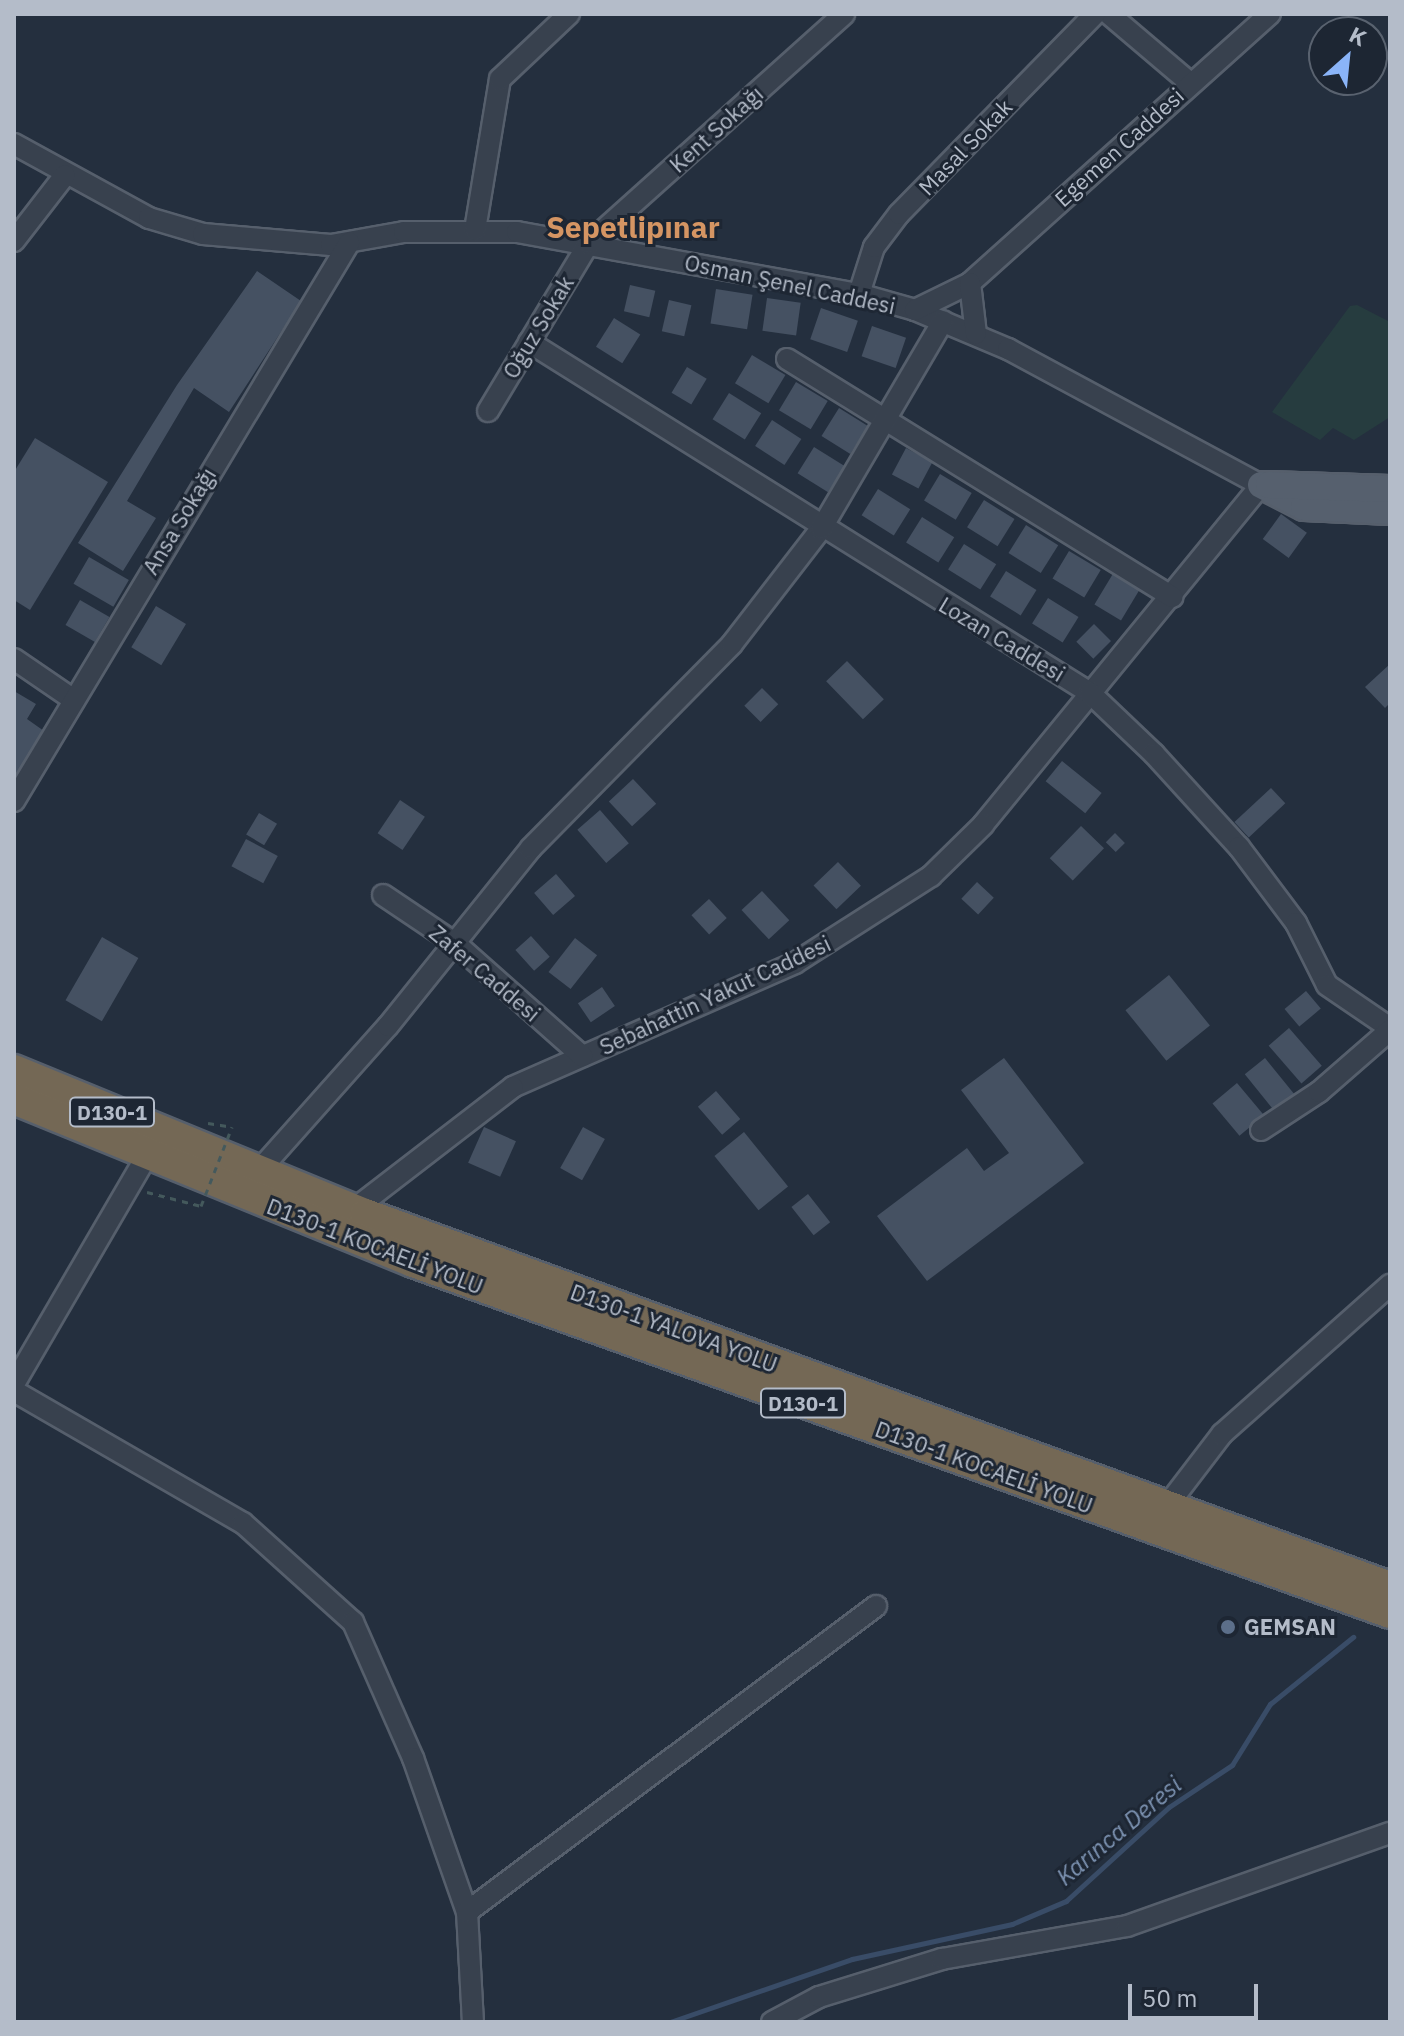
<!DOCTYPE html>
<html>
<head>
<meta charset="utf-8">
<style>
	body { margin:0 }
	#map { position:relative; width:1404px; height:2036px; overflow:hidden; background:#242f3e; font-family:"IBM Plex Sans",sans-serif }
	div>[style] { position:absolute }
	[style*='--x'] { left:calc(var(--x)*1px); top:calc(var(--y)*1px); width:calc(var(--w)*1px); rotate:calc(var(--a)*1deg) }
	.green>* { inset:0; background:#263c3f }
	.stream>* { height:5px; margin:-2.5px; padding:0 2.5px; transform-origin:2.5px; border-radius:2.5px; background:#394c67 }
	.building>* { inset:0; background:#455162; transform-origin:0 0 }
	.path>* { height:3px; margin-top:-1.5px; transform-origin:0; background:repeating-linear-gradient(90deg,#44595c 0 6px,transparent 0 12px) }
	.roads { filter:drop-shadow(2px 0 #565f6c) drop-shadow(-2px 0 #565f6c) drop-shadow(0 2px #565f6c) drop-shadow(0 -2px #565f6c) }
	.minor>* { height:20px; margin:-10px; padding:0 10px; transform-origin:10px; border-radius:10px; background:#38414e }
	.major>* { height:26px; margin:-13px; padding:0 13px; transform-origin:13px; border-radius:13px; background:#56606e }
	.highway>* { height:30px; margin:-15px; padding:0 15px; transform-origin:15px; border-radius:15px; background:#746855 }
	.path-bridge>* { height:3px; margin-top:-1.5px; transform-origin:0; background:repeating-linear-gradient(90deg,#44595c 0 6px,transparent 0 12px) }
	.dots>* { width:22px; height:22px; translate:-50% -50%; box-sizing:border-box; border:4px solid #1d2633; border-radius:50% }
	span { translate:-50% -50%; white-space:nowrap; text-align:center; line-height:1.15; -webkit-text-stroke:6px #1d2633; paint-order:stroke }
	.shield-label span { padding:2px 6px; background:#1d2633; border:2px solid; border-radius:6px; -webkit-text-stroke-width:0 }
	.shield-label { font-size:20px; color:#b4bcc9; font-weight:700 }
	.street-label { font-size:22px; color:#b4bcc9 }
	.poi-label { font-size:22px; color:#b4bcc9; font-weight:700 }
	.left { translate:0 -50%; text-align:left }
	.water-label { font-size:24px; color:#7c92b1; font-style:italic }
	.district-label { font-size:30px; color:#d59563; font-weight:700 }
	.frame { position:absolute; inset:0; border:16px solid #b4bcc9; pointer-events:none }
	.north { position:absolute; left:1308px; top:16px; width:80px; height:80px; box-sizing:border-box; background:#1d2633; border:2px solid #59626f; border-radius:50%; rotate:27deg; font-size:22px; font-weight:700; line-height:32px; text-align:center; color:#b4bcc9 }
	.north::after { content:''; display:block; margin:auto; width:28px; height:36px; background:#8ab4f8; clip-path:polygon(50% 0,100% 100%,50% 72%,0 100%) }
	.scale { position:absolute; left:1128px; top:1984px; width:130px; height:36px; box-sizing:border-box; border:4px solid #b4bcc9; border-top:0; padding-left:10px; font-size:24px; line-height:28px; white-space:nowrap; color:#b4bcc9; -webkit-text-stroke:6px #1d2633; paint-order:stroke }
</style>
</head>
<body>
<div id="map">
	<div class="green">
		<div style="clip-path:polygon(1357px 305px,1390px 322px,1390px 417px,1354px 440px,1333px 428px,1320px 440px,1272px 412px,1350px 306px)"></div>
	</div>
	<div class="stream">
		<div style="--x:670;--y:2022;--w:193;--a:-19.1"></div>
		<div style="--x:852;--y:1959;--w:164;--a:-12.3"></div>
		<div style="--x:1012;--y:1924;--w:59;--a:-23.1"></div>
		<div style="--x:1066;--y:1901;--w:139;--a:-42.4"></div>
		<div style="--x:1169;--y:1807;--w:76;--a:-33.7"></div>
		<div style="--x:1232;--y:1765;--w:72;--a:-58.1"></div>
		<div style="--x:1270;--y:1704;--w:107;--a:-38.9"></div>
	</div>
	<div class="building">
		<div style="clip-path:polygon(257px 271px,301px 301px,229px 412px,194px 388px,127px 501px,156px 518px,123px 571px,78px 543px,177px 385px)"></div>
		<div style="left:630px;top:285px;width:26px;height:27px;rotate:13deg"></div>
		<div style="left:716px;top:289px;width:37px;height:35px;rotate:9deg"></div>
		<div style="left:767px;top:298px;width:34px;height:33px;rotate:8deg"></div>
		<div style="left:669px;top:300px;width:23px;height:32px;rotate:13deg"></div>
		<div style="left:821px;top:308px;width:39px;height:33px;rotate:19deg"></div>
		<div style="left:614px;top:318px;width:31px;height:34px;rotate:32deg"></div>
		<div style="left:872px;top:326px;width:36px;height:32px;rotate:19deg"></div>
		<div style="left:752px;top:355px;width:39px;height:33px;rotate:31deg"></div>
		<div style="left:687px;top:367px;width:23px;height:30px;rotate:31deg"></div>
		<div style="left:796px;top:382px;width:37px;height:33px;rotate:31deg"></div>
		<div style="left:729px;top:393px;width:38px;height:31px;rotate:32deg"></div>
		<div style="left:839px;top:408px;width:34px;height:33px;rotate:32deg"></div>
		<div style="left:772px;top:420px;width:35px;height:31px;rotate:33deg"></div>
		<div style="clip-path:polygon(35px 438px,108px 482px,30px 610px,14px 600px,14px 472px)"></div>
		<div style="left:814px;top:447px;width:36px;height:31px;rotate:32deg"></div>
		<div style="left:906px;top:448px;width:30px;height:30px;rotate:28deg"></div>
		<div style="left:940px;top:474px;width:37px;height:31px;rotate:31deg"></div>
		<div style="left:878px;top:489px;width:38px;height:31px;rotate:32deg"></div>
		<div style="left:984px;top:500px;width:36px;height:32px;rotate:32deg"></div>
		<div style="left:1281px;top:514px;width:32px;height:31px;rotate:36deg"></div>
		<div style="left:922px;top:517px;width:38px;height:30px;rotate:32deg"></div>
		<div style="left:1026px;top:525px;width:38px;height:33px;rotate:32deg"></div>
		<div style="left:964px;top:544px;width:38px;height:30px;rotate:32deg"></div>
		<div style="left:1069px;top:551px;width:37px;height:32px;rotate:31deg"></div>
		<div style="left:89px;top:557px;width:46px;height:31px;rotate:30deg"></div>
		<div style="left:1006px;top:571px;width:36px;height:30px;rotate:32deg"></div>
		<div style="left:1114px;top:572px;width:31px;height:38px;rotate:31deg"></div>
		<div style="left:1048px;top:598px;width:36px;height:30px;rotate:32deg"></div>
		<div style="left:80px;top:600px;width:34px;height:29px;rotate:30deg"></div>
		<div style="left:156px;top:606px;width:35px;height:48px;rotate:31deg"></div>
		<div style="left:1094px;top:624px;width:24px;height:25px;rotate:45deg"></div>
		<div style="left:847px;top:661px;width:53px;height:29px;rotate:46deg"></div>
		<div style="clip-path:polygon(1390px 664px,1390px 703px,1385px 708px,1365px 687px)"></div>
		<div style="left:762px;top:688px;width:23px;height:25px;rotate:45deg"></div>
		<div style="clip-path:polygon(14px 691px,36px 704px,27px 719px,44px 731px,14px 785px)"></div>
		<div style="left:1062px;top:761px;width:51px;height:26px;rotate:39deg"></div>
		<div style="left:633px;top:779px;width:34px;height:33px;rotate:47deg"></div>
		<div style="left:1271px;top:788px;width:21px;height:50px;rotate:47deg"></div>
		<div style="left:400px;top:800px;width:30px;height:40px;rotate:34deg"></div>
		<div style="left:600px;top:810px;width:44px;height:30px;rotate:49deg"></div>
		<div style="left:259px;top:813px;width:21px;height:25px;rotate:31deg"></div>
		<div style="left:1081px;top:826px;width:32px;height:45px;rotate:44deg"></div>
		<div style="left:1115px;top:833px;width:14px;height:13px;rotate:45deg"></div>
		<div style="left:246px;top:839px;width:36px;height:31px;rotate:28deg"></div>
		<div style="left:838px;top:862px;width:33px;height:34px;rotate:46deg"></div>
		<div style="left:556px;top:874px;width:29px;height:29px;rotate:49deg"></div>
		<div style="left:977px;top:882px;width:23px;height:23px;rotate:43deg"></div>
		<div style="left:762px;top:891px;width:40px;height:28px;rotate:47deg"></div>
		<div style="left:709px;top:899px;width:26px;height:24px;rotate:47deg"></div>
		<div style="left:531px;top:936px;width:28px;height:21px;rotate:48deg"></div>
		<div style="left:102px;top:937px;width:42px;height:73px;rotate:30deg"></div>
		<div style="left:575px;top:938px;width:28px;height:43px;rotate:38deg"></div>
		<div style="left:1169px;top:975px;width:65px;height:56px;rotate:51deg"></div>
		<div style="left:602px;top:987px;width:23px;height:29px;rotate:56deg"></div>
		<div style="left:1306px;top:991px;width:23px;height:28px;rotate:50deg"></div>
		<div style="left:1289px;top:1028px;width:50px;height:27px;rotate:49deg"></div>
		<div style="clip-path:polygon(1004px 1058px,1084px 1163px,927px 1281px,877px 1216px,967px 1148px,984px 1171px,1009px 1153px,961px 1090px)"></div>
		<div style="left:1265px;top:1058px;width:49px;height:26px;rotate:51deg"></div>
		<div style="left:1237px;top:1083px;width:42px;height:32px;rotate:50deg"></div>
		<div style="left:716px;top:1091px;width:37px;height:24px;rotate:49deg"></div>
		<div style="left:484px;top:1127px;width:35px;height:39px;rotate:24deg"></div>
		<div style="left:583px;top:1127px;width:25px;height:47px;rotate:29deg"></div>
		<div style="left:744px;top:1132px;width:70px;height:38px;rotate:51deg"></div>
		<div style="left:808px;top:1194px;width:36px;height:21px;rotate:52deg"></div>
	</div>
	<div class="path">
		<div style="--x:208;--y:1123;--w:24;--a:9"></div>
		<div style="--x:147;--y:1192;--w:56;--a:14.5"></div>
	</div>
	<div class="roads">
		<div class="minor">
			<div style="--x:1109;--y:14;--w:106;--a:40.4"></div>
			<div style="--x:14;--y:144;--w:154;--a:28.7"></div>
			<div style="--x:149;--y:218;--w:56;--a:16.5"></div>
			<div style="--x:203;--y:234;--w:128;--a:4.9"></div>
			<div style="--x:331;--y:245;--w:74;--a:-10.1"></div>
			<div style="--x:404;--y:232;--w:113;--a:0"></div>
			<div style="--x:517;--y:232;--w:348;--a:10.3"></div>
			<div style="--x:859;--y:294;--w:58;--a:15.9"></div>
			<div style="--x:915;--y:310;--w:101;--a:22.8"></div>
			<div style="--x:1008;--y:349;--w:287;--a:28.3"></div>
			<div style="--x:1261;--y:485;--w:439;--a:129.3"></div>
			<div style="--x:983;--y:825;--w:73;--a:135.6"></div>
			<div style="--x:931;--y:876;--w:161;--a:147.4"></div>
			<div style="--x:795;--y:963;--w:308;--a:156.3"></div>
			<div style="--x:513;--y:1087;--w:202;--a:142.4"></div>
			<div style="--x:475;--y:230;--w:153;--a:-80.6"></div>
			<div style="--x:500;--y:79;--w:95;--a:-43.3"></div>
			<div style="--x:14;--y:241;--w:83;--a:-52.3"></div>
			<div style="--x:970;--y:283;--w:403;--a:-41.9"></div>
			<div style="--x:859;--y:294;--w:49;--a:-72.3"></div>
			<div style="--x:874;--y:247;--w:41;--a:-52.9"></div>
			<div style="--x:899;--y:214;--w:280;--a:-45.6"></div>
			<div style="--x:915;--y:310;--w:61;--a:-26.1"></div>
			<div style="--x:970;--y:283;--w:51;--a:83.3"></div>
			<div style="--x:529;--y:342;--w:662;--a:32.03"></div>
			<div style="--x:1090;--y:693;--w:88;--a:43.6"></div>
			<div style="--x:1154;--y:754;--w:126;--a:47.6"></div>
			<div style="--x:1239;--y:847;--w:95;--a:53.1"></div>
			<div style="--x:1296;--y:923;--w:69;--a:63.4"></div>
			<div style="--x:1327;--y:985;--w:76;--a:34.3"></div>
			<div style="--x:787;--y:359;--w:453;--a:31.7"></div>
			<div style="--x:488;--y:411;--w:196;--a:-59"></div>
			<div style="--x:589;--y:243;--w:343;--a:-41.9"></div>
			<div style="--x:14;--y:659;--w:73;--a:34.3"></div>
			<div style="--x:14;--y:801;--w:651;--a:-59.02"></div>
			<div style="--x:383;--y:895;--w:88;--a:33.9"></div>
			<div style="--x:456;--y:944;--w:169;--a:41.6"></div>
			<div style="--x:1261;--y:1130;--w:69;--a:-33.2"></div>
			<div style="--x:1319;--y:1092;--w:94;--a:-41.1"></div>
			<div style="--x:264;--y:1165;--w:186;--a:-48.3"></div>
			<div style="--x:388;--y:1026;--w:228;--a:-51.2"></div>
			<div style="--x:531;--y:848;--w:286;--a:-45.4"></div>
			<div style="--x:732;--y:644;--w:145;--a:-52.3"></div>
			<div style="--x:821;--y:529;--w:241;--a:-59.6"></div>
			<div style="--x:14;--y:1384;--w:266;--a:-59.8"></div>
			<div style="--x:14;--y:1391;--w:264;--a:30"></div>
			<div style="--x:243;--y:1523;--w:148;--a:42"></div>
			<div style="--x:353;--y:1622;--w:149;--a:66.2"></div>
			<div style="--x:413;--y:1758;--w:163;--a:70.7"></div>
			<div style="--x:467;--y:1912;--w:110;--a:86.9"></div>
			<div style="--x:1167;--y:1506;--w:91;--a:-52.6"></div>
			<div style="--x:1222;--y:1434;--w:225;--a:-41.6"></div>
			<div style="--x:467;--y:1912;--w:511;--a:-36.8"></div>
			<div style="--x:772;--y:2022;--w:53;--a:-28"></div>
			<div style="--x:819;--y:1997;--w:129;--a:-17.2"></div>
			<div style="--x:942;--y:1959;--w:188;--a:-10.1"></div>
			<div style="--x:1127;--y:1926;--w:279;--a:-19.5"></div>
		</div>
		<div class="major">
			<div style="--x:1261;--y:485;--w:48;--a:27.1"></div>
			<div style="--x:1304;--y:507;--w:86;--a:2.7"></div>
			<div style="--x:1269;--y:485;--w:121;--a:1.9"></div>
		</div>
		<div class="highway">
			<div style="--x:14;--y:1070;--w:379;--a:22.3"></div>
			<div style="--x:365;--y:1214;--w:1091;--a:20"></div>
			<div style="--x:14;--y:1099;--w:431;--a:22.2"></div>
			<div style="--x:413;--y:1262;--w:1038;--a:19.76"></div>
		</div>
	</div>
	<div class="path-bridge">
		<div style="--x:201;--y:1206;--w:85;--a:-68.6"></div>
	</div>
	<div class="dots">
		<div style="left:1228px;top:1627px;background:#5c6f8a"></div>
	</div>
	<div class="shield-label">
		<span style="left:112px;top:1112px">D130-1</span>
		<span style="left:803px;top:1403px">D130-1</span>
	</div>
	<div class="street-label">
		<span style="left:716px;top:129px;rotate:-42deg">Kent Sokağı</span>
		<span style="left:965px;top:147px;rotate:-46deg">Masal Sokak</span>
		<span style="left:1119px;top:147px;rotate:-42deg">Egemen Caddesi</span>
		<span style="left:790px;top:284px;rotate:12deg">Osman Şenel Caddesi</span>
		<span style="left:538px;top:327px;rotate:-59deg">Oğuz Sokak</span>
		<span style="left:179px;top:521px;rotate:-59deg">Ansa Sokağı</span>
		<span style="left:1002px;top:639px;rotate:31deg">Lozan Caddesi</span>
		<span style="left:485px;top:973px;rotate:40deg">Zafer Caddesi</span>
		<span style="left:715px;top:995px;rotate:-25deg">Sebahattin Yakut Caddesi</span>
		<span style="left:375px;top:1246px;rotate:21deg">D130-1 KOCAELİ YOLU</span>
		<span style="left:674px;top:1328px;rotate:20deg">D130-1 YALOVA YOLU</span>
		<span style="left:984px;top:1467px;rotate:20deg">D130-1 KOCAELİ YOLU</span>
	</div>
	<div class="poi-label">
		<span class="left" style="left:1244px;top:1627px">GEMSAN</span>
	</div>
	<div class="water-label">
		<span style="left:1119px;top:1831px;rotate:-40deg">Karınca Deresi</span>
	</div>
	<div class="district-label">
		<span style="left:633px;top:227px">Sepetlipınar</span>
	</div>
	<div class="frame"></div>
	<div class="north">K</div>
	<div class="scale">50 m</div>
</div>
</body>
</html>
